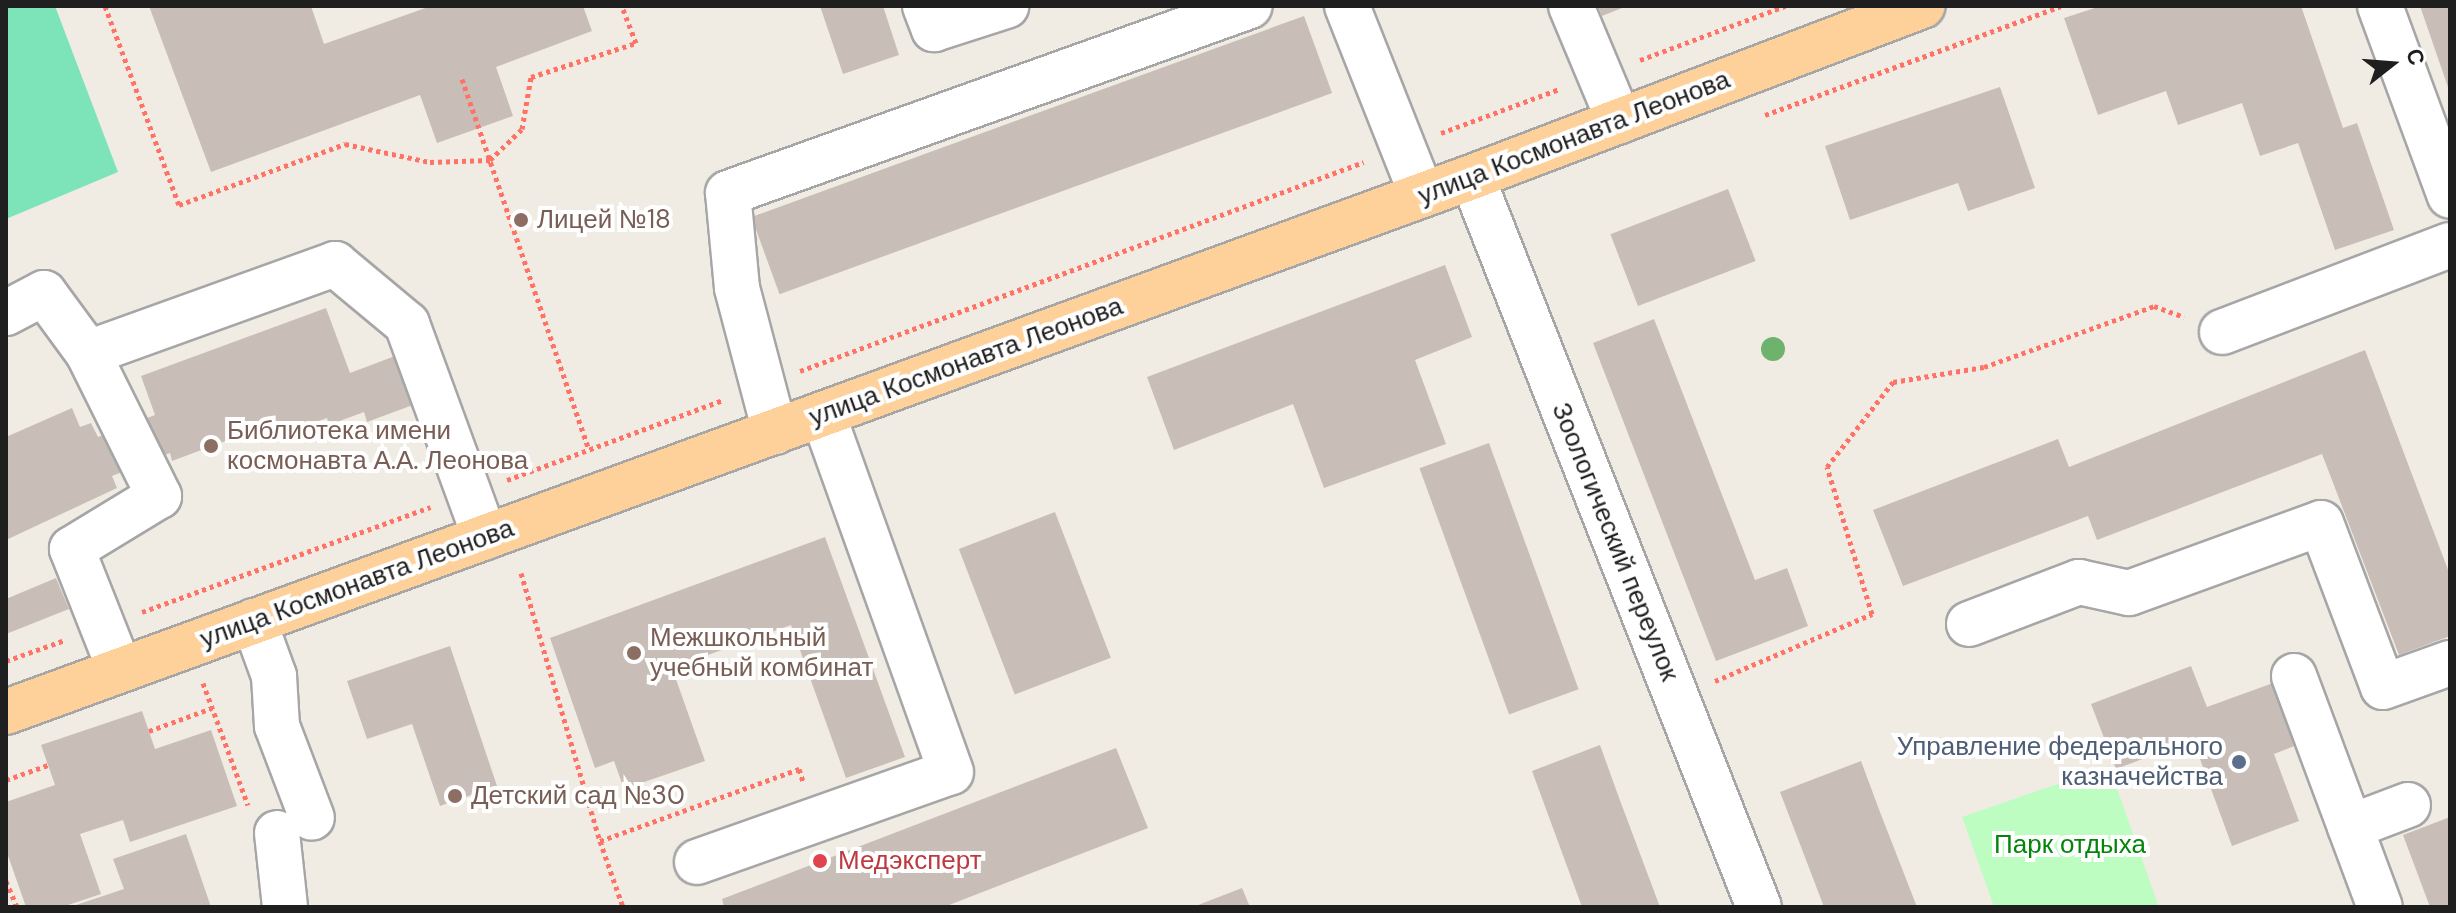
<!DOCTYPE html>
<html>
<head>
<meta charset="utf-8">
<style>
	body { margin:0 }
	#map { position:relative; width:2456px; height:913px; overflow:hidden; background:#f0ece4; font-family:"DM Sans",sans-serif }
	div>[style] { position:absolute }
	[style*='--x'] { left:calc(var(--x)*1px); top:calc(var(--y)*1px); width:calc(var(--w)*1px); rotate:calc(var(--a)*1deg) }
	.park>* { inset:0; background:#befdc2 }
	.pitch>* { inset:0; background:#7de4ba }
	.building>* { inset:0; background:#c8beb7; transform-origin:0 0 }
	.path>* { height:5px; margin-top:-2.5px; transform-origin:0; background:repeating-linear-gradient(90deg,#ff7266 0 4px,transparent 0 8px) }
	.roads { filter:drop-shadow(2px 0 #a6a6a6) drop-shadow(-2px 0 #a6a6a6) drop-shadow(0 2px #a6a6a6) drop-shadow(0 -2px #a6a6a6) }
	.minor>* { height:44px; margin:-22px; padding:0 22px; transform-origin:22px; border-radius:22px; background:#fff }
	.major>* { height:44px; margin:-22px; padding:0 22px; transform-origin:22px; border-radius:22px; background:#ffd19a }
	.trees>* { width:24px; height:24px; margin:-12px; border-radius:50%; background:#6eb36d }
	.dots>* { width:22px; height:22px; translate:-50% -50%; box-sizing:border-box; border:4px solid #fff; border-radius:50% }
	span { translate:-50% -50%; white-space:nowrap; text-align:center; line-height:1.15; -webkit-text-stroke:8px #fff; paint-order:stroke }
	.street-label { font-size:26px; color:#1f1f1f }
	.education-label { font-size:26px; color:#785e54 }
	.left { translate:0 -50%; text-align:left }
	.service-label { font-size:26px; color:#4e5e75 }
	.right { translate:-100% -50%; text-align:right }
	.park-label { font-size:26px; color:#04850c }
	.health-label { font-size:26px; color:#be3a42 }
	.frame { position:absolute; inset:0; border:8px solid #1f1f1f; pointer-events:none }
	.north { position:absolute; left:2352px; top:24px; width:80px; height:80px; -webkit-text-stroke:6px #fff; paint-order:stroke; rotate:73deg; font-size:22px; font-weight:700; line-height:32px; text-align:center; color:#1f1f1f }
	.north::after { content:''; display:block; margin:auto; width:28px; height:36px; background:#1f1f1f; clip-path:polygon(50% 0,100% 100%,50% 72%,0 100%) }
</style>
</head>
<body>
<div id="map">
	<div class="park">
		<div style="clip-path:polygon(2109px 766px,2159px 907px,1994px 907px,1962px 817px)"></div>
	</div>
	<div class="pitch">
		<div style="clip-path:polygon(6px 6px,55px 6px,118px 172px,6px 219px)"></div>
	</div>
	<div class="building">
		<div style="clip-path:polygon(149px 6px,311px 6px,324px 44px,431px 6px,583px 6px,592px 31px,496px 67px,513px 116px,437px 143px,420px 95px,211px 172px)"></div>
		<div style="clip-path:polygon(820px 6px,883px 6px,899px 55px,843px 74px)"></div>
		<div style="clip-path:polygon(1598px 6px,1627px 6px,1602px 16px)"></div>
		<div style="clip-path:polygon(2101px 6px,2301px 6px,2343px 128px,2357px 123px,2394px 230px,2335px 250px,2298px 143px,2260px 156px,2242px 103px,2178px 125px,2166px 91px,2098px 115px,2064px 18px)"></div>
		<div style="clip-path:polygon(2420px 6px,2450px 6px,2450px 93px)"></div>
		<div style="left:1304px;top:16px;width:82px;height:588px;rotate:70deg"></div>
		<div style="clip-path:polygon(2000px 87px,2035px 188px,1968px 211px,1958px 183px,1850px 220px,1825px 146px)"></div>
		<div style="left:1728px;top:189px;width:77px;height:126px;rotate:69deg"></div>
		<div style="clip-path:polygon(1445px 265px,1472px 337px,1415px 360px,1446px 444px,1324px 488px,1293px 404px,1174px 450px,1147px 377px)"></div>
		<div style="clip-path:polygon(326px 308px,350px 373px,403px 353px,421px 402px,367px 422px,364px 412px,329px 425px,327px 418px,291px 431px,289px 426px,250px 440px,247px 433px,172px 461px,170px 453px,112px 476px,117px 488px,6px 540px,6px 437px,72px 408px,80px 427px,91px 423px,98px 437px,155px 415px,141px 376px)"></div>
		<div style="clip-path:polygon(1654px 319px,1755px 580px,1787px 568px,1808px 626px,1716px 661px,1593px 343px)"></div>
		<div style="clip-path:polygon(2365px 350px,2450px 575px,2450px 636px,2399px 655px,2322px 454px,2097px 540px,2088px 516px,1903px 586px,1873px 510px,2058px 439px,2069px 467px)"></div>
		<div style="left:1489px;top:443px;width:262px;height:74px;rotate:70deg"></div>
		<div style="left:1055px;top:512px;width:156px;height:103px;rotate:69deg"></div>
		<div style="clip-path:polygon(825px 537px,905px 757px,846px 778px,791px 625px,672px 668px,705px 761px,624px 789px,614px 761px,595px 768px,550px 638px)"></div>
		<div style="clip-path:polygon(56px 578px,69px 609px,6px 634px,6px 599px)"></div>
		<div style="clip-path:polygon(450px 646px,497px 786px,440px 806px,412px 724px,367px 739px,347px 681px)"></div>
		<div style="clip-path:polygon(2191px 666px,2207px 707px,2273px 683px,2297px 745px,2274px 754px,2299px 821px,2232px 846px,2193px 740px,2116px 769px,2091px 704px)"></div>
		<div style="clip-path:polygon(142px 711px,155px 749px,211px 730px,237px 806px,130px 842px,123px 820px,80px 834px,101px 894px,62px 907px,26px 907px,6px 850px,6px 802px,55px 785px,41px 745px)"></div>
		<div style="clip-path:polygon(1600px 745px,1618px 795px,1660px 907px,1582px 907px,1532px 771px)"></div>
		<div style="clip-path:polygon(1116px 748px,1148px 828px,944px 907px,724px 907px,722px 899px)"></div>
		<div style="clip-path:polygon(1861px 761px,1880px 812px,1917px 907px,1824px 907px,1780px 792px)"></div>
		<div style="clip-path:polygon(2450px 817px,2450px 907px,2430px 907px,2403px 835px)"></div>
		<div style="clip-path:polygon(186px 834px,211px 907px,70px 907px,124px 889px,113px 859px)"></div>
		<div style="clip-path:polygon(1242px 888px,1250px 907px,1193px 907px)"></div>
	</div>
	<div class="path">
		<div style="--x:105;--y:6;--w:212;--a:69.6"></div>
		<div style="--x:179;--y:205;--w:177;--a:-20.2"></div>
		<div style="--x:345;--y:144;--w:87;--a:12"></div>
		<div style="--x:430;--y:162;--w:60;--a:-1.9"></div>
		<div style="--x:490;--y:160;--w:45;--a:-44.1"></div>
		<div style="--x:522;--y:129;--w:53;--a:-80.2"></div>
		<div style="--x:531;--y:77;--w:110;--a:-17.9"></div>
		<div style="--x:636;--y:43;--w:40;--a:-111"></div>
		<div style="--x:1640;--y:60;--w:155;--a:-20.4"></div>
		<div style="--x:462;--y:79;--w:391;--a:71.1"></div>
		<div style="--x:1765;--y:115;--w:315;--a:-20.2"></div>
		<div style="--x:1441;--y:133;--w:126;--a:-20.4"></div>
		<div style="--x:800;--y:371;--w:601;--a:-20.33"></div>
		<div style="--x:507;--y:480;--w:230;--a:-20.3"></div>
		<div style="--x:521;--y:573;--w:279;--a:73.6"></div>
		<div style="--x:600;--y:841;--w:212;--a:-19.9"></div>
		<div style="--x:799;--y:769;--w:13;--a:72"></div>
		<div style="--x:142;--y:612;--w:307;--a:-20"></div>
		<div style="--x:6;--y:661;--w:63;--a:-19.6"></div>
		<div style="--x:1715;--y:681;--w:171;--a:-23.1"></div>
		<div style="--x:1872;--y:614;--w:154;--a:-107"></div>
		<div style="--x:1827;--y:467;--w:108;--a:-52.2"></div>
		<div style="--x:1893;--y:382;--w:92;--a:-9.4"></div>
		<div style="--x:1984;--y:367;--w:181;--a:-19.7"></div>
		<div style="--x:2154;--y:306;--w:32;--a:20"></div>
		<div style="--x:203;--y:683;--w:130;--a:69.8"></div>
		<div style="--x:149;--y:731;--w:67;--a:-20.1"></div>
		<div style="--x:6;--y:780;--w:45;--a:-19.7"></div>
		<div style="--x:600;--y:841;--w:70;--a:70.8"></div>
		<div style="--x:6;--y:881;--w:28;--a:67"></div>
	</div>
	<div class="roads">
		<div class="minor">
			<div style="--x:925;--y:6;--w:25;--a:69"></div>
			<div style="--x:934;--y:29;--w:76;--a:-17.7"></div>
			<div style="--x:1347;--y:6;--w:203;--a:68.4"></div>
			<div style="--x:1571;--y:6;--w:125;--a:67.3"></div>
			<div style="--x:2380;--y:6;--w:202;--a:69.8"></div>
			<div style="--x:1472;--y:177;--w:784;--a:68.54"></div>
			<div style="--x:6;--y:313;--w:43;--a:-27.8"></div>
			<div style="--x:44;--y:293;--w:74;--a:53.7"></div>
			<div style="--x:88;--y:353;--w:263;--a:-19.8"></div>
			<div style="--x:335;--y:264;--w:94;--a:39.8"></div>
			<div style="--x:407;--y:324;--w:227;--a:69.9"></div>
			<div style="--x:2222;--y:332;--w:244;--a:-20.9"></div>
			<div style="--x:88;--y:353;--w:160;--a:63.6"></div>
			<div style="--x:159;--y:496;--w:102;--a:148.7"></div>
			<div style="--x:72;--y:549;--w:130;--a:68.4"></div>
			<div style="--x:775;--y:432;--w:149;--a:-104.8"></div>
			<div style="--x:737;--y:288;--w:95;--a:-95.4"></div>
			<div style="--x:728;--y:193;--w:554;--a:-19.71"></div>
			<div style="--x:254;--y:621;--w:59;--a:70"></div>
			<div style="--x:274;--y:676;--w:50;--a:86.6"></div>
			<div style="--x:277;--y:726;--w:98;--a:69.2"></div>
			<div style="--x:1969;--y:624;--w:118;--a:-20.9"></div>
			<div style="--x:2079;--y:582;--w:51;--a:12.4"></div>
			<div style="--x:2129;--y:593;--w:204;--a:-20"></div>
			<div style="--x:2321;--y:523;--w:175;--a:69.3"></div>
			<div style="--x:2383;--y:687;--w:71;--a:-19.7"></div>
			<div style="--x:2294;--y:676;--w:246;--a:69.6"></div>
			<div style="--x:2350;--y:827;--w:62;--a:-20.8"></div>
			<div style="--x:277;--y:833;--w:74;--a:83.8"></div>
			<div style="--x:697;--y:862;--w:269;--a:-19.5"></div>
			<div style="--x:951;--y:772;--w:379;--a:-109.7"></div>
		</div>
		<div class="major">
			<div style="--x:6;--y:712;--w:1561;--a:-20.05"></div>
			<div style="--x:1472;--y:177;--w:482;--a:-20.8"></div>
		</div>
	</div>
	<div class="trees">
		<div style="left:1773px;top:349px"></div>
	</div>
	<div class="dots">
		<div style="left:521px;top:220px;background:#8d6e63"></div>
		<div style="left:211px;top:446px;background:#8d6e63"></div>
		<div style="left:634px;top:653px;background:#8d6e63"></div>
		<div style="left:2239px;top:762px;background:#5c6f8a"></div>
		<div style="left:455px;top:796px;background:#8d6e63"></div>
		<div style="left:820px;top:861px;background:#e0444e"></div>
	</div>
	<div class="street-label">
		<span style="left:1574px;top:138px;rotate:-21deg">улица Космонавта Леонова</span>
		<span style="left:966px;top:362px;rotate:-20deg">улица Космонавта Леонова</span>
		<span style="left:1615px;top:542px;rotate:68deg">Зоологический переулок</span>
		<span style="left:357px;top:584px;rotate:-20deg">улица Космонавта Леонова</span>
	</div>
	<div class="education-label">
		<span class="left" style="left:537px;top:220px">Лицей №18</span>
		<span class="left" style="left:227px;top:446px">Библиотека имени<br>космонавта А.А. Леонова</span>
		<span class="left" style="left:650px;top:653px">Межшкольный<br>учебный комбинат</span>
		<span class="left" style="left:471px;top:796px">Детский сад №30</span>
	</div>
	<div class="service-label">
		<span class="right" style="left:2223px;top:762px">Управление федерального<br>казначейства</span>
	</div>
	<div class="park-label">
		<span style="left:2070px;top:845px">Парк отдыха</span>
	</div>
	<div class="health-label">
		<span class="left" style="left:838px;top:861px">Медэксперт</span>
	</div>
	<div class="frame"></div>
	<div class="north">С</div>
</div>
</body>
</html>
